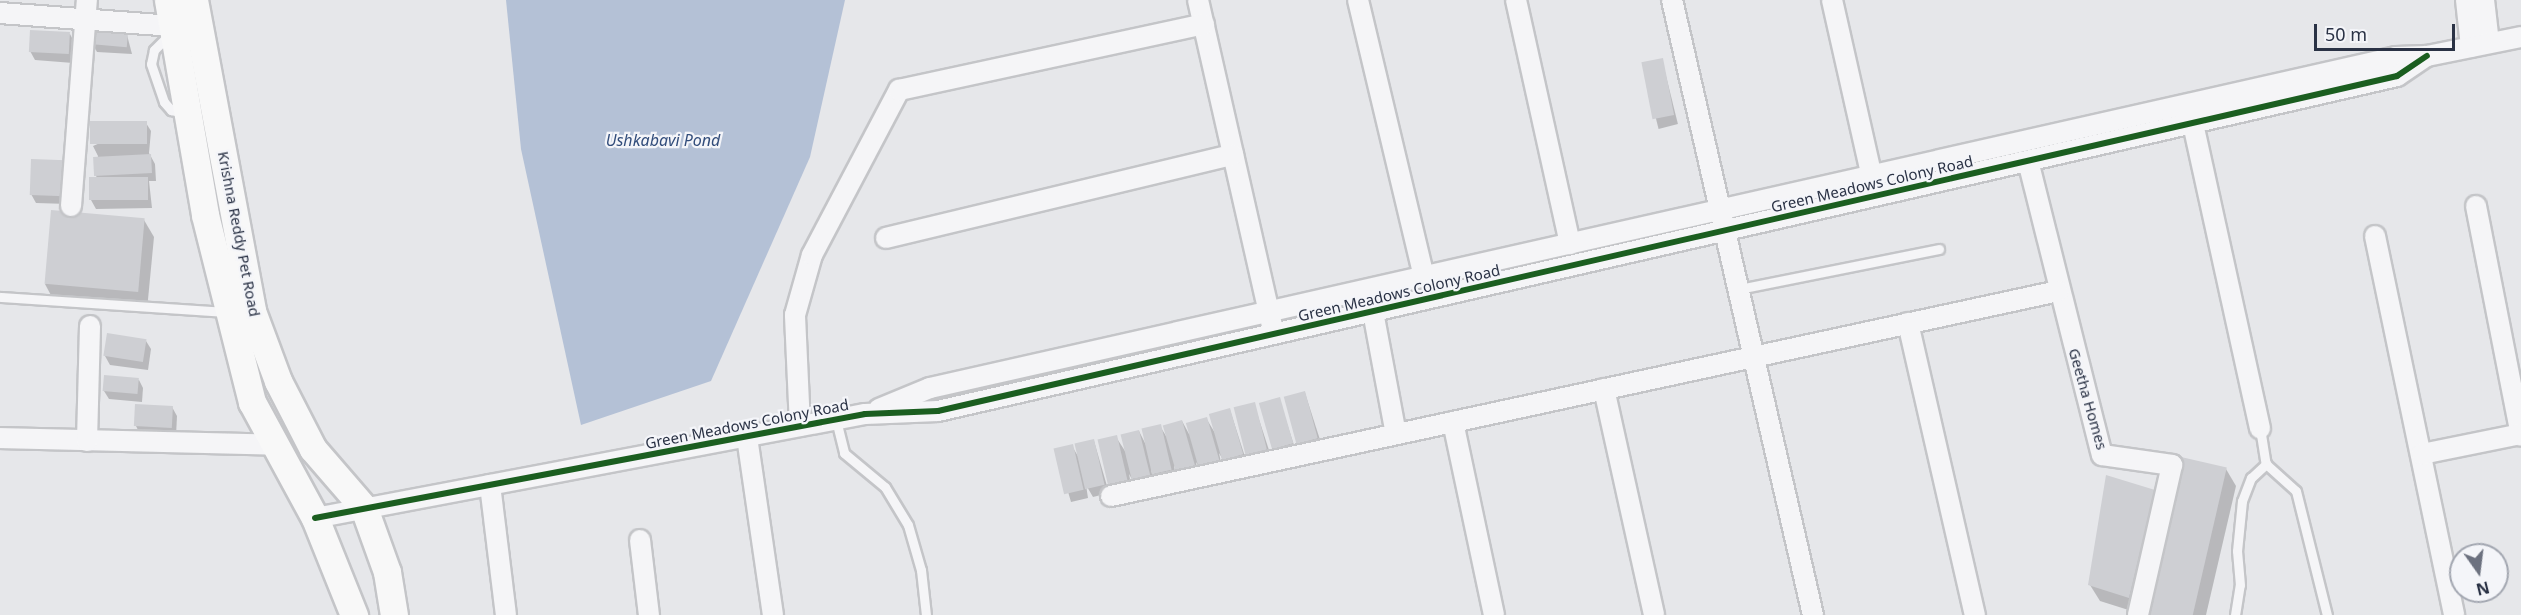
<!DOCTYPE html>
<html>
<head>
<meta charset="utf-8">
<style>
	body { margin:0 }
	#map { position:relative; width:2521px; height:615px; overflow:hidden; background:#e6e7ea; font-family:"Noto Sans",sans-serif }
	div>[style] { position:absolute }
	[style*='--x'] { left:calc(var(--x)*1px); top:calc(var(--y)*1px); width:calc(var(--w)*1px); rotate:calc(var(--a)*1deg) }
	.water>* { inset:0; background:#b4c1d6 }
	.shadow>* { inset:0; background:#0003; transform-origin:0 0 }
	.building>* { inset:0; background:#cecfd3; transform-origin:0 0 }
	.roads { filter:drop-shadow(2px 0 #c4c5c8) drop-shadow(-2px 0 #c4c5c8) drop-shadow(0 2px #c4c5c8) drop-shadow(0 -2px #c4c5c8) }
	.service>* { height:9px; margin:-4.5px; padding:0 4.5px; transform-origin:4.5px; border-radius:4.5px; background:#f5f5f7 }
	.minor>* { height:20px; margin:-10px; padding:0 10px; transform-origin:10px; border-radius:10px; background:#f5f5f7 }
	.secondary>* { height:27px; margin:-13.5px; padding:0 13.5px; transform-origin:13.5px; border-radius:13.5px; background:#f8f8f8 }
	.cycleway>* { height:6px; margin:-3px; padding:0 3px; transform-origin:3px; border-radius:3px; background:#1b5e20 }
	span { translate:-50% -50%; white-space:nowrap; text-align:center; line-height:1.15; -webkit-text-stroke:4.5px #f4f5f9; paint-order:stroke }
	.street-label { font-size:15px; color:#2a3245 }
	.water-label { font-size:16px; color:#324d7b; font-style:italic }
	.north { position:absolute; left:2449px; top:543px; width:60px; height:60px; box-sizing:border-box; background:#f4f5f9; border:2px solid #a3a7b1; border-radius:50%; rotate:166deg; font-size:16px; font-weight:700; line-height:24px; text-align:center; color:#2a3245 }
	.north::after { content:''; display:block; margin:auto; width:21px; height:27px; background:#6c717f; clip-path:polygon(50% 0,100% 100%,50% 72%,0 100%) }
	.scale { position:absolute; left:2314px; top:24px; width:141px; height:27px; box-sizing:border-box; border:3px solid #2a3245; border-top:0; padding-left:8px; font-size:18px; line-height:21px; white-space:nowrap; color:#2a3245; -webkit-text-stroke:4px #f4f5f9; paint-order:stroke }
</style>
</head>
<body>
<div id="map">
	<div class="water">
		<div style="clip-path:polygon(506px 0,845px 0,810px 157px,711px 381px,581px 425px,521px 149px)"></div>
	</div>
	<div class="shadow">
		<div style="clip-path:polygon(70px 34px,74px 42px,73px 63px,35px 60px,30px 51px)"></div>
		<div style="clip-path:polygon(127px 35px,132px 54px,97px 52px,92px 43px)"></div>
		<div style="left:1662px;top:60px;width:66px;height:20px;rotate:76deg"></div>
		<div style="clip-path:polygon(146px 123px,151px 131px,149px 153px,155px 164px,156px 181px,149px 181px,152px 208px,96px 209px,91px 200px,98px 179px,94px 173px,98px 156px,93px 146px)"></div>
		<div style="clip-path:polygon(65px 162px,68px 204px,36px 203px,31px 194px)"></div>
		<div style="clip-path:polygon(144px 220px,154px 237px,147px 310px,54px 301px,45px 284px)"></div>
		<div style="clip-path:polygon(146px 341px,151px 349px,148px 370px,110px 365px,105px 356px)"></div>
		<div style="clip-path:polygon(139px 380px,143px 388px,142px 402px,109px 399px,104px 391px)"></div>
		<div style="clip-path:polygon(1305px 393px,1322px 446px,1303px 452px,1298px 443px)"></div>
		<div style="left:1279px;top:399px;width:56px;height:19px;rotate:72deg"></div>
		<div style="left:1254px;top:404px;width:56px;height:20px;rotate:72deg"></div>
		<div style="clip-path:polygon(172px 407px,177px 416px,176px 436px,140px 434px,136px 426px)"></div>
		<div style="clip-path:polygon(1230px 410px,1247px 463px,1228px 468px,1219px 453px,1223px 472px,1204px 477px,1196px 462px,1198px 474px,1181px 479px,1174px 465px,1176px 479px,1159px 483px,1151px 469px,1154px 484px,1137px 488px,1129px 474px,1132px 489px,1115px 493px,1110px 485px,1116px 437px,1125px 451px,1139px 431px,1146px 445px,1160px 426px,1166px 436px,1182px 421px,1189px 434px,1206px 418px,1215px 433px)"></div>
		<div style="clip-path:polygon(1094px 441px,1109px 493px,1093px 497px,1086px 485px,1088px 498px,1071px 502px,1056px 450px,1072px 446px,1079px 458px)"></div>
		<div style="clip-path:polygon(2226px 469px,2236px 486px,2206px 615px,2148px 615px)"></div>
		<div style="clip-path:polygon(2154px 491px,2164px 508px,2138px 613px,2100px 601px,2090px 585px)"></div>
	</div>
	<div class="building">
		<div style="left:30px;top:30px;width:40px;height:22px;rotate:3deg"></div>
		<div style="left:91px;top:31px;width:37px;height:13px;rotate:5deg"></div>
		<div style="left:1663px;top:58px;width:58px;height:22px;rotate:79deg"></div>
		<div style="left:147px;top:121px;width:23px;height:57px;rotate:90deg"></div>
		<div style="left:151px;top:154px;width:19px;height:58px;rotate:87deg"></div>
		<div style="left:31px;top:159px;width:35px;height:36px;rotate:2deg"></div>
		<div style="left:148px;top:177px;width:23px;height:59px;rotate:90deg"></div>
		<div style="left:51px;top:210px;width:94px;height:74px;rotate:5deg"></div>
		<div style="left:107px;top:333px;width:40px;height:23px;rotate:9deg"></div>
		<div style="left:104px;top:375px;width:35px;height:16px;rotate:5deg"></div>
		<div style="left:1305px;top:391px;width:49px;height:22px;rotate:75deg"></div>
		<div style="left:1280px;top:397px;width:48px;height:22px;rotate:74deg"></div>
		<div style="left:1255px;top:402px;width:49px;height:22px;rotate:76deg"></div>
		<div style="left:135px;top:404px;width:38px;height:22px;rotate:3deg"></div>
		<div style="left:1230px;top:408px;width:48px;height:22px;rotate:74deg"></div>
		<div style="left:1207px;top:417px;width:48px;height:22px;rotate:74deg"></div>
		<div style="left:1182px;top:420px;width:48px;height:20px;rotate:74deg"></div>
		<div style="left:1161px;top:424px;width:47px;height:20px;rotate:77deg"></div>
		<div style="left:1139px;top:430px;width:46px;height:19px;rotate:76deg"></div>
		<div style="left:1117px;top:435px;width:47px;height:20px;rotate:77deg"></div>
		<div style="left:1094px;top:439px;width:47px;height:20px;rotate:77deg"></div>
		<div style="left:1073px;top:444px;width:47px;height:20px;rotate:77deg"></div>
		<div style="left:2181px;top:457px;width:47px;height:162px;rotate:13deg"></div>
		<div style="clip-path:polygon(2106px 475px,2155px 490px,2129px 598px,2088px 585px)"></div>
	</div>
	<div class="roads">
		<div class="service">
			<div style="--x:170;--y:34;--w:23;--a:135"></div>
			<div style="--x:154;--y:50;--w:14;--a:102"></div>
			<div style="--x:151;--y:64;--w:40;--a:71.1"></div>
			<div style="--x:164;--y:102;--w:11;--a:49"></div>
			<div style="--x:171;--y:110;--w:14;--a:12"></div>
			<div style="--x:1739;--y:289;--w:204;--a:-11.3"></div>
			<div style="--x:0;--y:297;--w:226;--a:3.8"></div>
			<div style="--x:836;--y:420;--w:34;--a:76"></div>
			<div style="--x:844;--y:453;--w:53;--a:39.7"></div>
			<div style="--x:885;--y:487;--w:44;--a:58.8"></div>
			<div style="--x:908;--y:525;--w:47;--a:73.9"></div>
			<div style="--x:921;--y:570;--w:45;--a:83.7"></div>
			<div style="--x:2260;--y:428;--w:36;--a:81"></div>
			<div style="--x:2266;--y:464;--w:40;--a:42"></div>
			<div style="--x:2296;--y:491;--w:128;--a:76"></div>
			<div style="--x:2235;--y:615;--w:30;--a:-81"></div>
			<div style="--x:2240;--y:585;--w:34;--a:-95"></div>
			<div style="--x:2237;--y:551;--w:50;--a:-84.3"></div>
			<div style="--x:2242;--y:501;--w:25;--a:-69"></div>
			<div style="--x:2251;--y:478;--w:21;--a:-43"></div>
		</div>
		<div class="minor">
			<div style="--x:1198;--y:0;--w:333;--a:77.2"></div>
			<div style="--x:1358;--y:0;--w:285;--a:76.6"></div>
			<div style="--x:1516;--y:0;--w:250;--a:77.5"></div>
			<div style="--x:1672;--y:0;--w:631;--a:77.09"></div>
			<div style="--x:1832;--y:0;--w:192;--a:77.3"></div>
			<div style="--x:2466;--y:0;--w:47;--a:83.9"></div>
			<div style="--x:2484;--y:0;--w:43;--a:83.4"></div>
			<div style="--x:0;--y:13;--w:172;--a:4.3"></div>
			<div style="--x:2190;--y:110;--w:326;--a:77.6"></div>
			<div style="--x:2028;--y:161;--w:303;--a:75.9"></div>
			<div style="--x:2102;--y:455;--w:71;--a:8.1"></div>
			<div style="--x:2172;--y:465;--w:154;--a:102.8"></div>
			<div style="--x:71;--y:206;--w:207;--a:-85.6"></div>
			<div style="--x:2476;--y:206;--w:234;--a:78.9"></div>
			<div style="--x:2375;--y:236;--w:387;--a:78.2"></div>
			<div style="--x:886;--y:238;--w:357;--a:-13.5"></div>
			<div style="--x:1371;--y:301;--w:135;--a:79.4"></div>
			<div style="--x:1908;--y:323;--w:300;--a:77.1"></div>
			<div style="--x:1604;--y:389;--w:231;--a:77.5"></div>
			<div style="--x:879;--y:409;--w:55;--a:-22.4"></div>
			<div style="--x:930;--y:388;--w:1503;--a:-12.72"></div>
			<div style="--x:2396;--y:57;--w:31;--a:-2"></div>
			<div style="--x:2427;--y:56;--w:96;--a:-11.4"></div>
			<div style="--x:1453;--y:422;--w:197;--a:78"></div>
			<div style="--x:800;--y:426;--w:111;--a:-92.6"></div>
			<div style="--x:795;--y:315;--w:62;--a:-74.2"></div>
			<div style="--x:812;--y:255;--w:187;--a:-62.2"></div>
			<div style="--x:899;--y:90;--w:312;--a:-12.2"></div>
			<div style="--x:747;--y:437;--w:180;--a:81.7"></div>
			<div style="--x:0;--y:438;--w:278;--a:1.4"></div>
			<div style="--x:87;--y:441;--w:115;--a:-88.5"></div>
			<div style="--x:2422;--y:454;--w:101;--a:-11.4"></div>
			<div style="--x:490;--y:485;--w:131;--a:83"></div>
			<div style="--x:1111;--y:496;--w:969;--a:-12.21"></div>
			<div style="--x:315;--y:518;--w:560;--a:-10.71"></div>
			<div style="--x:865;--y:414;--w:73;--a:-2.4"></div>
			<div style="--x:938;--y:411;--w:1497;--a:-12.93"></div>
			<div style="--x:2397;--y:76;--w:36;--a:-34"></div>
			<div style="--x:640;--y:540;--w:76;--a:83.2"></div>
		</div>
		<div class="secondary">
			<div style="--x:168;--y:0;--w:218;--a:80.2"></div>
			<div style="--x:205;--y:215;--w:193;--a:75.9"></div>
			<div style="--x:252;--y:402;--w:132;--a:61.5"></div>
			<div style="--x:315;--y:518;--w:105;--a:68.1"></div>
			<div style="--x:194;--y:0;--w:316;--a:79.4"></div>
			<div style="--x:252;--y:311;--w:75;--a:69.6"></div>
			<div style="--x:278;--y:381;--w:76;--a:62.8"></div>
			<div style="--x:313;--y:449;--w:78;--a:49.2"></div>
			<div style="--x:364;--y:508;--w:68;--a:70.2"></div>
			<div style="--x:387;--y:572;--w:44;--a:80.8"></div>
		</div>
	</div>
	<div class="cycleway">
		<div style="--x:315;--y:518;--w:560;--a:-10.71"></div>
		<div style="--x:865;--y:414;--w:73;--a:-2.4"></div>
		<div style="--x:938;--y:411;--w:1497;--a:-12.93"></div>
		<div style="--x:2397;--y:76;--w:36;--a:-34"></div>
	</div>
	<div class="street-label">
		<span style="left:1872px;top:184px;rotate:-13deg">Green Meadows Colony Road</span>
		<span style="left:239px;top:234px;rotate:79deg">Krishna Reddy Pet Road</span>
		<span style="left:1399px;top:293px;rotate:-13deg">Green Meadows Colony Road</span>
		<span style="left:2088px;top:399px;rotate:74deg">Geetha Homes</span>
		<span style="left:747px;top:424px;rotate:-11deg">Green Meadows Colony Road</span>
	</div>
	<div class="water-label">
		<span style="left:663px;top:140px">Ushkabavi Pond</span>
	</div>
	<div class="north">N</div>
	<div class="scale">50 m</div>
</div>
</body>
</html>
